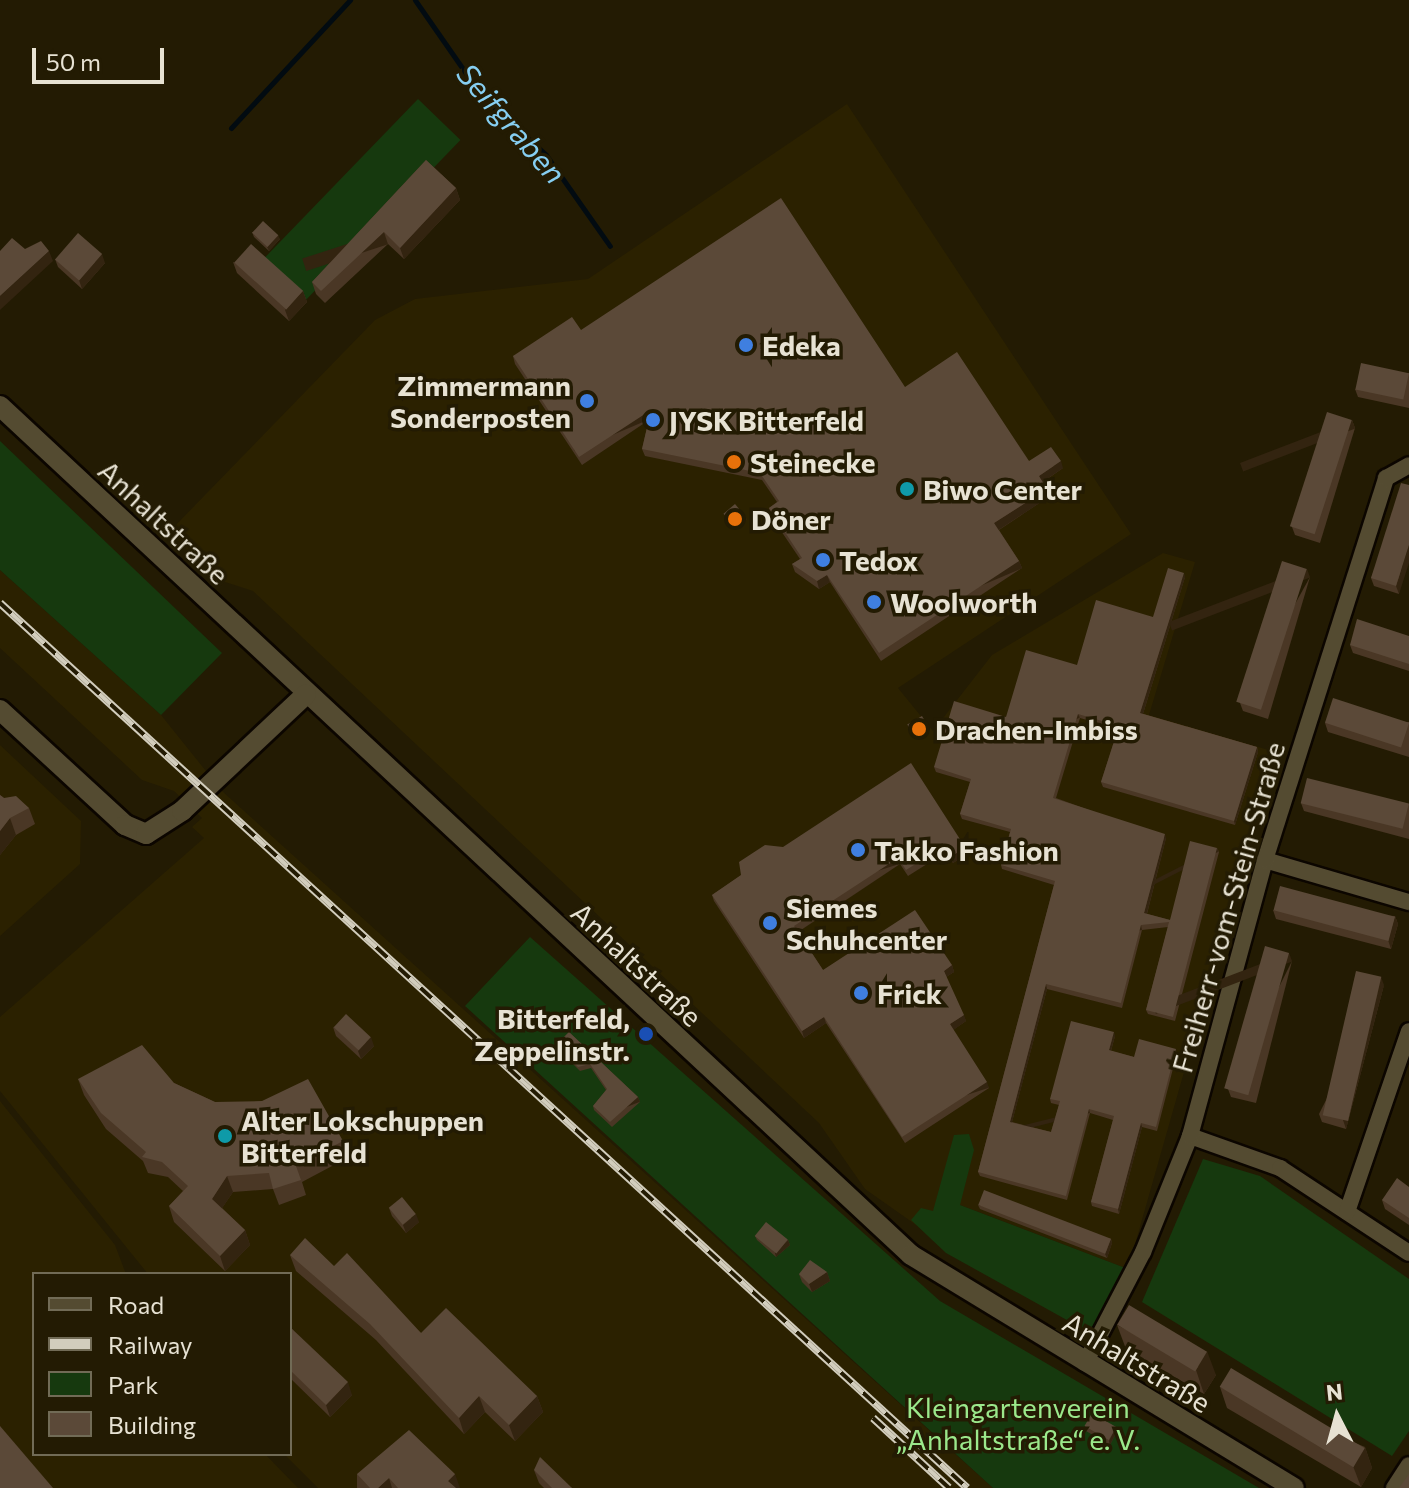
<!DOCTYPE html>
<html>
<head>
<meta charset="utf-8">
<style>
	body { margin:0 }
	#map { position:relative; width:1409px; height:1488px; overflow:hidden; background:#231b03; font-family:Commissioner,sans-serif }
	div>[style] { position:absolute }
	[style*='--x'] { left:calc(var(--x)*1px); top:calc(var(--y)*1px); width:calc(var(--w)*1px); rotate:calc(var(--a)*1deg) }
	.built>* { inset:0; background:#2b2100 }
	.green>* { inset:0; background:#16390e; transform-origin:0 0 }
	.stream>* { height:5px; margin:-2.5px; padding:0 2.5px; transform-origin:2.5px; border-radius:2.5px; background:#020b11 }
	.roads { filter:drop-shadow(2px 0 #0c0600) drop-shadow(-2px 0 #0c0600) drop-shadow(0 2px #0c0600) drop-shadow(0 -2px #0c0600) }
	.minor>* { height:16px; margin:-8px; padding:0 8px; transform-origin:8px; border-radius:8px; background:#544b31 }
	.tertiary>* { height:20px; margin:-10px; padding:0 10px; transform-origin:10px; border-radius:10px; background:#544b31 }
	.rail>* { height:8px; margin-top:-4px; transform-origin:0; background:repeating-linear-gradient(90deg,#231b03 0 15px,#d2cdbd 0 30px); box-sizing:border-box; border-block:2px solid #d2cdbd }
	.wall>* { inset:0; background:#4a3725; transform-origin:0 0 }
	.shaded-wall>* { inset:0; background:#332410; transform-origin:0 0 }
	.building>* { inset:0; background:#5b4938; transform-origin:0 0 }
	.dots>* { width:22px; height:22px; translate:-50% -50%; box-sizing:border-box; border:4px solid #231b03; border-radius:50% }
	span { translate:-50% -50%; white-space:nowrap; text-align:center; line-height:1.15; -webkit-text-stroke:7px #231b03; paint-order:stroke }
	.poi-label { font-size:28px; color:#e7e2d3; font-weight:700 }
	.left { translate:0 -50%; text-align:left }
	.right { translate:-100% -50%; text-align:right }
	.street-label { font-size:28px; color:#e7e2d3 }
	.park-label { font-size:28px; color:#9be88b }
	.water-label { font-size:30px; color:#86cef1; font-style:italic }
	.legend { position:absolute; left:32px; top:1272px; width:260px; height:184px; box-sizing:border-box; background:#231b03; border:2px solid #716b56; margin:0; padding:10px 14px; list-style:none; font-size:24px; color:#e7e2d3 }
	.legend li { display:flex; align-items:center; gap:16px; height:40px }
	.legend b { width:40px; border:2px solid #716b56 }
	.north { position:absolute; left:1297px; top:1376px; width:80px; height:80px; -webkit-text-stroke:6px #231b03; paint-order:stroke; rotate:354deg; font-size:22px; font-weight:700; line-height:32px; text-align:center; color:#e7e2d3 }
	.north::after { content:''; display:block; margin:auto; width:28px; height:36px; background:#e7e2d3; clip-path:polygon(50% 0,100% 100%,50% 72%,0 100%) }
	.scale { position:absolute; left:32px; top:48px; width:132px; height:36px; box-sizing:border-box; border:4px solid #e7e2d3; border-top:0; padding-left:10px; font-size:24px; line-height:28px; white-space:nowrap; color:#e7e2d3; -webkit-text-stroke:6px #231b03; paint-order:stroke }
</style>
</head>
<body>
<div id="map">
	<div class="built">
		<div style="clip-path:polygon(847px 104px,1131px 534px,898px 688px,933px 731px,992px 655px,1163px 553px,1195px 562px,1149px 715px,1275px 752px,1128px 1269px,960px 1205px,946px 1246px,865px 1189px,819px 1123px,253px 591px,219px 580px,169px 532px,375px 320px,415px 299px,588px 279px)"></div>
		<div style="clip-path:polygon(0 570px,161px 715px,222px 791px,993px 1488px,318px 1488px,284px 1454px,290px 1454px,290px 1274px,148px 1274px,0 1091px,0 1017px,204px 838px,192px 827px,202px 818px,174px 791px,142px 780px,0 648px)"></div>
		<div style="clip-path:polygon(0 745px,81px 821px,80px 864px,0 936px)"></div>
		<div style="clip-path:polygon(0 1101px,115px 1245px,126px 1274px,34px 1274px,34px 1454px,265px 1454px,298px 1488px,0 1488px)"></div>
	</div>
	<div class="green">
		<div style="left:418px;top:99px;width:59px;height:225px;rotate:44deg"></div>
		<div style="clip-path:polygon(0 441px,222px 653px,161px 715px,0 570px)"></div>
		<div style="clip-path:polygon(530px 937px,940px 1301px,1259px 1488px,993px 1488px,465px 1006px)"></div>
		<div style="clip-path:polygon(969px 1134px,974px 1150px,960px 1205px,1128px 1269px,1092px 1334px,946px 1253px,911px 1220px,921px 1208px,933px 1211px,954px 1135px)"></div>
		<div style="clip-path:polygon(1203px 1159px,1260px 1176px,1409px 1279px,1409px 1431px,1392px 1456px,1142px 1302px)"></div>
	</div>
	<div class="stream">
		<div style="--x:415;--y:0;--w:116;--a:55.2"></div>
		<div style="--x:481;--y:95;--w:88;--a:42.7"></div>
		<div style="--x:546;--y:155;--w:111;--a:54.9"></div>
		<div style="--x:231;--y:128;--w:175;--a:-47.1"></div>
	</div>
	<div class="roads">
		<div class="minor">
			<div style="--x:1265;--y:860;--w:150;--a:16.3"></div>
			<div style="--x:1190;--y:1136;--w:96;--a:19.6"></div>
			<div style="--x:1280;--y:1168;--w:154;--a:33.4"></div>
			<div style="--x:1347;--y:1212;--w:191;--a:-71.1"></div>
			<div style="--x:1085;--y:1363;--w:125;--a:-62.4"></div>
			<div style="--x:1143;--y:1252;--w:125;--a:-67.9"></div>
			<div style="--x:1190;--y:1136;--w:286;--a:-74.8"></div>
			<div style="--x:1265;--y:860;--w:401;--a:-72.4"></div>
			<div style="--x:1386;--y:478;--w:26;--a:-29"></div>
			<div style="--x:1394;--y:1488;--w:27;--a:-57"></div>
		</div>
		<div class="tertiary">
			<div style="--x:0;--y:406;--w:1245;--a:42.98"></div>
			<div style="--x:911;--y:1255;--w:448;--a:31.3"></div>
			<div style="--x:0;--y:710;--w:170;--a:42.6"></div>
			<div style="--x:125;--y:825;--w:23;--a:23"></div>
			<div style="--x:146;--y:834;--w:43;--a:-32.6"></div>
			<div style="--x:182;--y:811;--w:170;--a:-43.3"></div>
		</div>
	</div>
	<div class="rail">
		<div style="--x:0;--y:603;--w:1311;--a:42.46"></div>
		<div style="--x:873;--y:1418;--w:103;--a:42.6"></div>
	</div>
	<div class="wall">
		<div style="clip-path:polygon(426px 160px,456px 188px,460px 200px,404px 259px,388px 244px,325px 303px,316px 294px,312px 282px)"></div>
		<div style="clip-path:polygon(252px 232px,280px 239px,269px 251px,254px 237px)"></div>
		<div style="clip-path:polygon(55px 259px,105px 263px,82px 289px,58px 267px)"></div>
		<div style="clip-path:polygon(233px 262px,303px 291px,307px 302px,289px 321px,237px 273px)"></div>
		<div style="clip-path:polygon(581px 330px,905px 387px,1029px 461px,1063px 468px,1043px 482px,1050px 496px,999px 530px,1019px 561px,1022px 568px,881px 661px,830px 582px,819px 589px,795px 572px,792px 564px,800px 559px,771px 516px,769px 508px,777px 502px,762px 480px,645px 456px,642px 449px,649px 420px,582px 465px,515px 364px,513px 356px)"></div>
		<div style="clip-path:polygon(1409px 373px,1409px 408px,1358px 397px,1355px 389px)"></div>
		<div style="clip-path:polygon(1352px 420px,1355px 428px,1320px 543px,1295px 535px,1292px 527px)"></div>
		<div style="clip-path:polygon(1409px 485px,1399px 594px,1374px 586px,1371px 578px)"></div>
		<div style="clip-path:polygon(1185px 577px,1143px 714px,1257px 747px,1258px 752px,1235px 825px,1103px 787px,1101px 782px,1118px 729px,1080px 718px,1056px 798px,1166px 838px,1147px 914px,1170px 920px,1217px 848px,1219px 852px,1175px 1021px,1148px 1014px,1146px 1010px,1168px 927px,1142px 930px,1122px 1008px,1047px 989px,1012px 1122px,1051px 1132px,1059px 1105px,1051px 1103px,1050px 1099px,1115px 1036px,1111px 1051px,1134px 1057px,1177px 1053px,1157px 1131px,1142px 1127px,1119px 1214px,1092px 1206px,1091px 1202px,1113px 1120px,1090px 1113px,1067px 1200px,980px 1176px,978px 1172px,1054px 885px,1002px 869px,1001px 865px,1010px 832px,962px 819px,960px 814px,970px 782px,936px 772px,934px 767px,1006px 717px,1077px 665px,1153px 617px)"></div>
		<div style="clip-path:polygon(1310px 577px,1268px 719px,1243px 711px,1240px 703px)"></div>
		<div style="clip-path:polygon(1409px 636px,1409px 671px,1353px 653px,1350px 645px)"></div>
		<div style="clip-path:polygon(1409px 722px,1409px 757px,1328px 732px,1325px 723px)"></div>
		<div style="clip-path:polygon(0 795px,4px 798px,29px 808px,35px 824px,16px 835px,0 855px)"></div>
		<div style="clip-path:polygon(1301px 803px,1409px 804px,1409px 839px,1304px 811px)"></div>
		<div style="clip-path:polygon(783px 847px,965px 847px,968px 853px,953px 863px,946px 852px,908px 876px,900px 864px,798px 932px,823px 970px,952px 965px,954px 972px,946px 977px,966px 1021px,953px 1030px,989px 1088px,905px 1143px,826px 1023px,804px 1038px,714px 901px,712px 895px)"></div>
		<div style="clip-path:polygon(1273px 910px,1395px 916px,1398px 924px,1391px 949px,1276px 919px)"></div>
		<div style="clip-path:polygon(1292px 961px,1256px 1103px,1231px 1097px,1228px 1089px)"></div>
		<div style="clip-path:polygon(1384px 985px,1346px 1129px,1322px 1122px,1319px 1114px)"></div>
		<div style="clip-path:polygon(333px 1027px,374px 1046px,361px 1059px,336px 1036px)"></div>
		<div style="clip-path:polygon(569px 1032px,638px 1097px,640px 1102px,612px 1127px,594px 1110px,593px 1106px,606px 1090px,591px 1068px,580px 1071px,558px 1049px,556px 1045px)"></div>
		<div style="clip-path:polygon(78px 1079px,174px 1083px,215px 1102px,343px 1141px,349px 1157px,302px 1182px,306px 1195px,279px 1205px,273px 1189px,233px 1192px,222px 1208px,245px 1230px,250px 1245px,225px 1271px,174px 1222px,169px 1206px,183px 1191px,168px 1177px,148px 1173px,143px 1161px,106px 1129px,84px 1095px)"></div>
		<div style="clip-path:polygon(1409px 1187px,1409px 1225px,1385px 1209px,1382px 1200px)"></div>
		<div style="clip-path:polygon(978px 1205px,1111px 1239px,1112px 1243px,1107px 1258px,980px 1209px)"></div>
		<div style="clip-path:polygon(389px 1208px,419px 1222px,406px 1233px,392px 1216px)"></div>
		<div style="clip-path:polygon(755px 1236px,788px 1240px,790px 1245px,776px 1257px,757px 1240px)"></div>
		<div style="clip-path:polygon(290px 1255px,334px 1266px,421px 1333px,537px 1396px,543px 1412px,515px 1441px,485px 1412px,464px 1434px,376px 1340px,296px 1271px)"></div>
		<div style="clip-path:polygon(827px 1272px,830px 1281px,812px 1292px,802px 1282px,799px 1274px)"></div>
		<div style="clip-path:polygon(1117px 1325px,1216px 1375px,1204px 1394px,1126px 1349px)"></div>
		<div style="clip-path:polygon(290px 1327px,352px 1395px,330px 1417px,290px 1378px)"></div>
		<div style="clip-path:polygon(1220px 1387px,1365px 1447px,1372px 1468px,1361px 1487px,1227px 1408px)"></div>
		<div style="clip-path:polygon(1085px 1426px,1116px 1427px,1117px 1431px,1110px 1445px,1086px 1431px)"></div>
		<div style="clip-path:polygon(534px 1470px,572px 1488px,544px 1488px,539px 1483px)"></div>
		<div style="left:357px;top:1474px;width:98px;height:15px"></div>
	</div>
	<div class="shaded-wall">
		<div style="clip-path:polygon(456px 188px,460px 200px,404px 259px,400px 248px)"></div>
		<div style="left:384px;top:232px;width:13px;height:86px;rotate:72deg"></div>
		<div style="clip-path:polygon(278px 235px,280px 239px,269px 251px,267px 247px)"></div>
		<div style="clip-path:polygon(49px 251px,53px 261px,0 310px,0 296px)"></div>
		<div style="clip-path:polygon(102px 254px,105px 263px,82px 289px,79px 280px)"></div>
		<div style="clip-path:polygon(303px 291px,307px 302px,289px 321px,285px 310px)"></div>
		<div style="left:651px;top:410px;width:8px;height:86px;rotate:67deg"></div>
		<div style="left:1352px;top:420px;width:9px;height:120px;rotate:69deg"></div>
		<div style="clip-path:polygon(1061px 461px,1063px 468px,1041px 483px,1039px 476px)"></div>
		<div style="clip-path:polygon(1047px 489px,1050px 496px,997px 531px,994px 523px)"></div>
		<div style="left:745px;top:516px;width:4px;height:16px;rotate:63deg"></div>
		<div style="clip-path:polygon(1409px 545px,1409px 563px,1399px 594px,1396px 586px)"></div>
		<div style="left:1019px;top:561px;width:8px;height:168px;rotate:67deg"></div>
		<div style="left:1307px;top:569px;width:9px;height:148px;rotate:69deg"></div>
		<div style="clip-path:polygon(1184px 573px,1185px 577px,1142px 717px,1140px 713px)"></div>
		<div style="clip-path:polygon(827px 575px,830px 582px,819px 589px,817px 581px)"></div>
		<div style="left:1078px;top:714px;width:4px;height:88px;rotate:63deg"></div>
		<div style="clip-path:polygon(929px 728px,930px 732px,917px 740px,915px 736px)"></div>
		<div style="clip-path:polygon(1257px 747px,1258px 752px,1235px 825px,1234px 821px)"></div>
		<div style="clip-path:polygon(10px 818px,16px 835px,0 855px,0 831px)"></div>
		<div style="clip-path:polygon(1165px 834px,1166px 838px,1146px 917px,1144px 913px)"></div>
		<div style="left:944px;top:846px;width:6px;height:45px;rotate:72deg"></div>
		<div style="clip-path:polygon(965px 847px,968px 853px,953px 863px,951px 857px)"></div>
		<div style="left:1217px;top:848px;width:4px;height:175px;rotate:63deg"></div>
		<div style="left:898px;top:858px;width:6px;height:124px;rotate:72deg"></div>
		<div style="clip-path:polygon(1395px 916px,1398px 924px,1391px 949px,1388px 940px)"></div>
		<div style="left:1141px;top:925px;width:5px;height:81px;rotate:79deg"></div>
		<div style="left:1289px;top:953px;width:9px;height:146px;rotate:69deg"></div>
		<div style="clip-path:polygon(952px 965px,954px 972px,946px 977px,944px 971px)"></div>
		<div style="clip-path:polygon(1381px 977px,1384px 985px,1346px 1129px,1343px 1120px)"></div>
		<div style="clip-path:polygon(1046px 984px,1047px 989px,1011px 1126px,1010px 1122px)"></div>
		<div style="clip-path:polygon(964px 1015px,966px 1021px,952px 1031px,950px 1024px)"></div>
		<div style="clip-path:polygon(824px 1017px,826px 1023px,804px 1038px,802px 1031px)"></div>
		<div style="clip-path:polygon(1114px 1032px,1115px 1036px,1110px 1054px,1109px 1050px)"></div>
		<div style="clip-path:polygon(371px 1037px,374px 1046px,361px 1059px,358px 1051px)"></div>
		<div style="left:1176px;top:1049px;width:4px;height:81px;rotate:76deg"></div>
		<div style="left:987px;top:1082px;width:6px;height:101px;rotate:72deg"></div>
		<div style="left:638px;top:1097px;width:5px;height:38px;rotate:68deg"></div>
		<div style="left:1089px;top:1109px;width:4px;height:90px;rotate:76deg"></div>
		<div style="clip-path:polygon(1141px 1123px,1142px 1127px,1119px 1214px,1118px 1209px)"></div>
		<div style="clip-path:polygon(227px 1176px,233px 1192px,218px 1214px,212px 1199px)"></div>
		<div style="clip-path:polygon(416px 1214px,419px 1222px,406px 1233px,403px 1225px)"></div>
		<div style="clip-path:polygon(245px 1230px,250px 1245px,225px 1271px,220px 1256px)"></div>
		<div style="clip-path:polygon(1111px 1239px,1112px 1243px,1107px 1258px,1105px 1254px)"></div>
		<div style="clip-path:polygon(788px 1240px,790px 1245px,776px 1257px,775px 1253px)"></div>
		<div style="clip-path:polygon(827px 1272px,830px 1281px,812px 1292px,809px 1284px)"></div>
		<div style="clip-path:polygon(1207px 1351px,1216px 1375px,1204px 1394px,1196px 1370px)"></div>
		<div style="clip-path:polygon(348px 1382px,352px 1395px,330px 1417px,326px 1405px)"></div>
		<div style="clip-path:polygon(479px 1396px,485px 1412px,464px 1434px,459px 1418px)"></div>
		<div style="clip-path:polygon(537px 1396px,543px 1412px,515px 1441px,509px 1425px)"></div>
		<div style="clip-path:polygon(1116px 1427px,1117px 1431px,1110px 1445px,1109px 1441px)"></div>
		<div style="clip-path:polygon(1365px 1447px,1372px 1468px,1361px 1487px,1353px 1466px)"></div>
		<div style="clip-path:polygon(455px 1474px,460px 1488px,451px 1488px,448px 1481px)"></div>
		<div style="clip-path:polygon(389px 1478px,392px 1488px,378px 1488px)"></div>
	</div>
	<div class="building">
		<div style="clip-path:polygon(426px 160px,456px 188px,400px 248px,384px 232px,321px 291px,312px 282px)"></div>
		<div style="clip-path:polygon(781px 198px,905px 387px,957px 352px,1029px 461px,1051px 447px,1061px 461px,1039px 476px,1047px 489px,994px 523px,1019px 561px,879px 653px,827px 575px,817px 581px,792px 564px,802px 558px,769px 508px,779px 501px,760px 473px,642px 449px,651px 410px,579px 457px,513px 356px,572px 317px,581px 330px)"></div>
		<div style="left:263px;top:221px;width:21px;height:16px;rotate:43deg"></div>
		<div style="left:78px;top:233px;width:32px;height:35px;rotate:41deg"></div>
		<div style="clip-path:polygon(12px 238px,25px 249px,41px 241px,49px 251px,0 296px,0 251px)"></div>
		<div style="left:251px;top:244px;width:70px;height:25px;rotate:42deg"></div>
		<div style="left:1361px;top:363px;width:49px;height:27px;rotate:12deg"></div>
		<div style="left:1327px;top:412px;width:26px;height:120px;rotate:18deg"></div>
		<div style="clip-path:polygon(1401px 483px,1409px 485px,1409px 545px,1396px 586px,1371px 578px)"></div>
		<div style="left:735px;top:504px;width:16px;height:15px;rotate:50deg"></div>
		<div style="left:1282px;top:561px;width:26px;height:148px;rotate:18deg"></div>
		<div style="clip-path:polygon(1168px 568px,1184px 573px,1140px 713px,1257px 747px,1234px 821px,1101px 782px,1119px 726px,1078px 714px,1053px 798px,1165px 834px,1144px 913px,1170px 920px,1190px 841px,1217px 848px,1173px 1017px,1146px 1010px,1169px 922px,1141px 925px,1121px 1003px,1046px 984px,1010px 1122px,1051px 1132px,1060px 1101px,1050px 1099px,1071px 1021px,1114px 1032px,1109px 1050px,1134px 1057px,1139px 1039px,1176px 1049px,1156px 1127px,1141px 1123px,1118px 1209px,1091px 1202px,1114px 1116px,1089px 1109px,1066px 1196px,978px 1172px,1055px 881px,1001px 865px,1011px 829px,960px 814px,971px 779px,934px 767px,954px 701px,1006px 717px,1026px 650px,1077px 665px,1096px 600px,1153px 617px)"></div>
		<div style="clip-path:polygon(1357px 619px,1409px 636px,1409px 664px,1350px 645px)"></div>
		<div style="left:1333px;top:698px;width:80px;height:26px;rotate:18deg"></div>
		<div style="left:922px;top:716px;width:14px;height:17px;rotate:60deg"></div>
		<div style="clip-path:polygon(911px 763px,965px 847px,951px 857px,944px 846px,906px 870px,898px 858px,794px 926px,823px 970px,915px 910px,952px 965px,944px 971px,964px 1015px,950px 1024px,987px 1082px,902px 1137px,824px 1017px,802px 1031px,712px 895px,741px 875px,739px 862px,765px 845px,783px 847px)"></div>
		<div style="left:1307px;top:778px;width:105px;height:26px;rotate:14deg"></div>
		<div style="clip-path:polygon(0 795px,4px 798px,16px 796px,29px 808px,10px 818px,0 831px)"></div>
		<div style="left:1280px;top:886px;width:119px;height:25px;rotate:15deg"></div>
		<div style="left:1265px;top:946px;width:25px;height:148px;rotate:16deg"></div>
		<div style="left:1356px;top:971px;width:26px;height:148px;rotate:13deg"></div>
		<div style="left:346px;top:1014px;width:34px;height:18px;rotate:43deg"></div>
		<div style="clip-path:polygon(569px 1032px,638px 1097px,610px 1122px,593px 1106px,607px 1089px,590px 1064px,578px 1067px,556px 1045px)"></div>
		<div style="clip-path:polygon(142px 1045px,174px 1083px,215px 1102px,262px 1101px,308px 1079px,343px 1141px,296px 1166px,301px 1180px,273px 1189px,269px 1173px,227px 1176px,212px 1199px,245px 1230px,220px 1256px,169px 1206px,188px 1186px,162px 1162px,142px 1157px,146px 1152px,101px 1113px,78px 1079px)"></div>
		<div style="clip-path:polygon(1397px 1178px,1409px 1187px,1409px 1218px,1382px 1200px)"></div>
		<div style="left:984px;top:1190px;width:136px;height:16px;rotate:21deg"></div>
		<div style="left:402px;top:1197px;width:22px;height:17px;rotate:51deg"></div>
		<div style="left:766px;top:1222px;width:28px;height:18px;rotate:39deg"></div>
		<div style="clip-path:polygon(305px 1238px,334px 1266px,347px 1253px,421px 1333px,446px 1308px,537px 1396px,509px 1425px,479px 1396px,459px 1418px,370px 1324px,290px 1255px)"></div>
		<div style="clip-path:polygon(810px 1260px,827px 1272px,809px 1284px,799px 1274px)"></div>
		<div style="left:1129px;top:1305px;width:91px;height:23px;rotate:31deg"></div>
		<div style="clip-path:polygon(290px 1327px,348px 1382px,326px 1405px,290px 1370px)"></div>
		<div style="left:1231px;top:1368px;width:156px;height:22px;rotate:31deg"></div>
		<div style="left:1092px;top:1413px;width:28px;height:15px;rotate:30deg"></div>
		<div style="clip-path:polygon(0 1426px,53px 1488px,0 1488px)"></div>
		<div style="clip-path:polygon(409px 1430px,455px 1474px,448px 1481px,456px 1488px,398px 1488px,389px 1478px,378px 1488px,370px 1488px,357px 1474px)"></div>
		<div style="clip-path:polygon(540px 1457px,572px 1488px,552px 1488px,534px 1470px)"></div>
		<div style="clip-path:polygon(1409px 1474px,1409px 1488px,1399px 1488px)"></div>
	</div>
	<div class="dots">
		<div style="left:746px;top:345px;background:#3f7fe0"></div>
		<div style="left:587px;top:401px;background:#3f7fe0"></div>
		<div style="left:653px;top:420px;background:#3f7fe0"></div>
		<div style="left:734px;top:462px;background:#e8710a"></div>
		<div style="left:907px;top:489px;background:#0f9aa8"></div>
		<div style="left:735px;top:519px;background:#e8710a"></div>
		<div style="left:823px;top:560px;background:#3f7fe0"></div>
		<div style="left:874px;top:602px;background:#3f7fe0"></div>
		<div style="left:919px;top:729px;background:#e8710a"></div>
		<div style="left:858px;top:850px;background:#3f7fe0"></div>
		<div style="left:770px;top:923px;background:#3f7fe0"></div>
		<div style="left:861px;top:993px;background:#3f7fe0"></div>
		<div style="left:646px;top:1034px;background:#1a4fb4"></div>
		<div style="left:225px;top:1136px;background:#0f9aa8"></div>
	</div>
	<div class="poi-label">
		<span class="left" style="left:762px;top:345px">Edeka</span>
		<span class="right" style="left:571px;top:401px">Zimmermann<br>Sonderposten</span>
		<span class="left" style="left:669px;top:420px">JYSK Bitterfeld</span>
		<span class="left" style="left:750px;top:462px">Steinecke</span>
		<span class="left" style="left:923px;top:489px">Biwo Center</span>
		<span class="left" style="left:751px;top:519px">Döner</span>
		<span class="left" style="left:839px;top:560px">Tedox</span>
		<span class="left" style="left:890px;top:602px">Woolworth</span>
		<span class="left" style="left:935px;top:729px">Drachen-Imbiss</span>
		<span class="left" style="left:874px;top:850px">Takko Fashion</span>
		<span class="left" style="left:786px;top:923px">Siemes<br>Schuhcenter</span>
		<span class="left" style="left:877px;top:993px">Frick</span>
		<span class="right" style="left:630px;top:1034px">Bitterfeld,<br>Zeppelinstr.</span>
		<span class="left" style="left:241px;top:1136px">Alter Lokschuppen<br>Bitterfeld</span>
	</div>
	<div class="street-label">
		<span style="left:164px;top:522px;rotate:43deg">Anhaltstraße</span>
		<span style="left:1228px;top:907px;rotate:-74deg">Freiherr-vom-Stein-Straße</span>
		<span style="left:637px;top:964px;rotate:43deg">Anhaltstraße</span>
		<span style="left:1137px;top:1362px;rotate:31deg">Anhaltstraße</span>
	</div>
	<div class="park-label">
		<span style="left:1018px;top:1423px">Kleingartenverein<br>„Anhaltstraße“ e. V.</span>
	</div>
	<div class="water-label">
		<span style="left:512px;top:123px;rotate:49deg">Seifgraben</span>
	</div>
	<ul class="legend">
	<li><b style="height:10px;background:#544b31"></b>Road</li>
	<li><b style="height:10px;background:#d2cdbd"></b>Railway</li>
	<li><b style="height:22px;background:#16390e"></b>Park</li>
	<li><b style="height:22px;background:#5b4938"></b>Building</li>
	</ul>
	<div class="north">N</div>
	<div class="scale">50 m</div>
</div>
</body>
</html>
